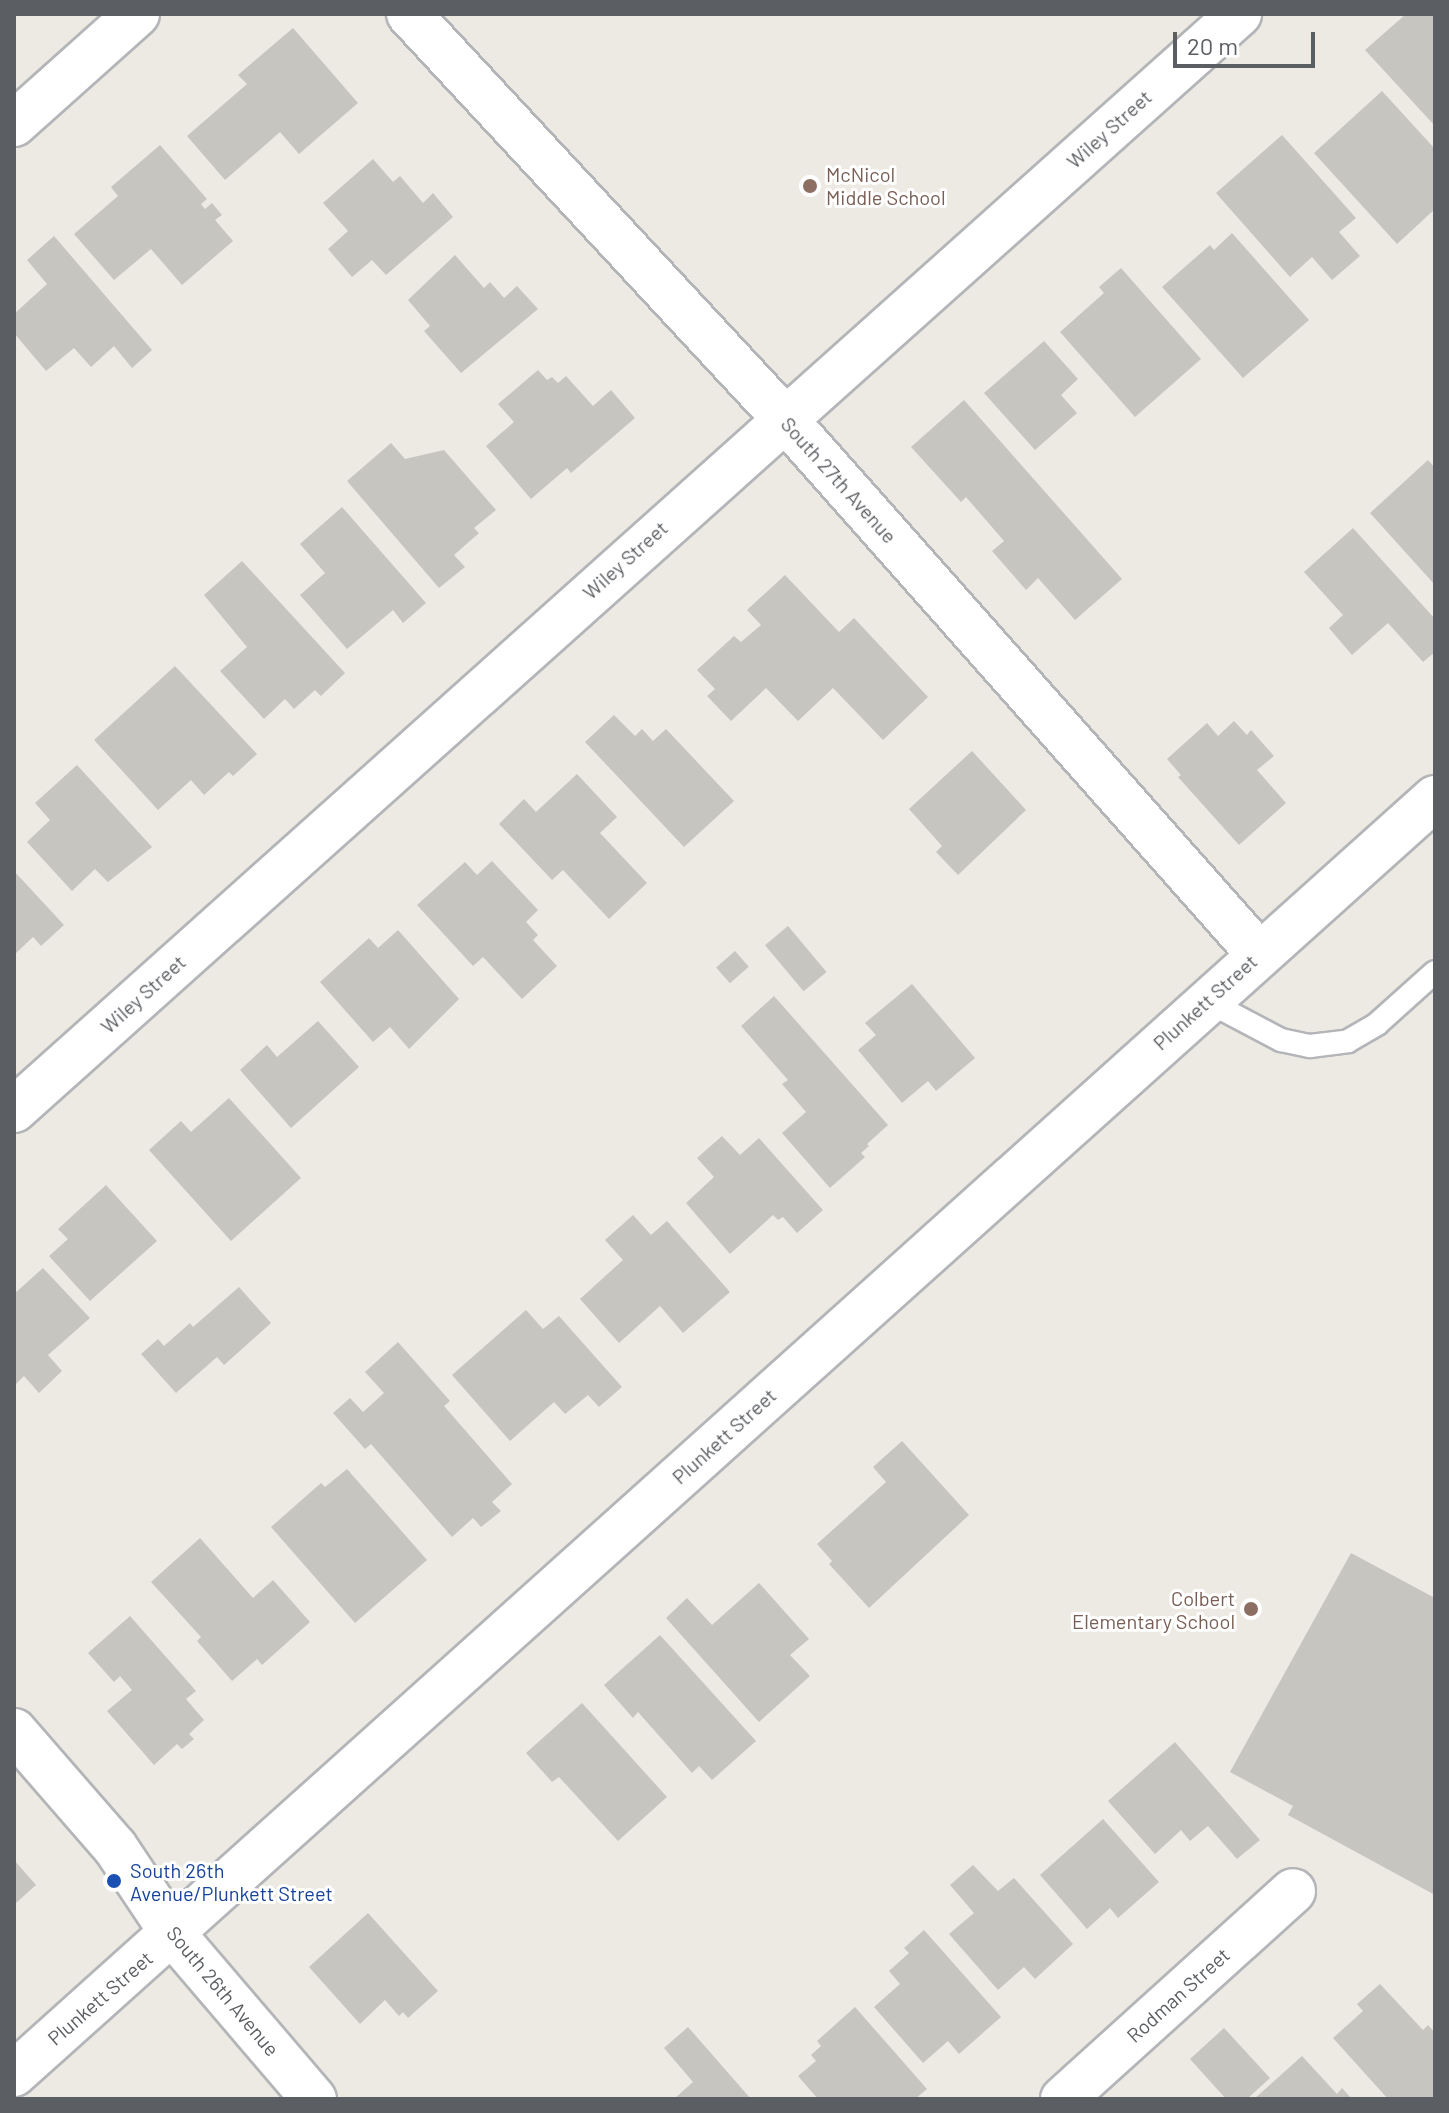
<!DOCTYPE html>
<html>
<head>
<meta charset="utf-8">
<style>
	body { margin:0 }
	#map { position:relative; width:1449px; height:2113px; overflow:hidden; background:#eceae2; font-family:Barlow,sans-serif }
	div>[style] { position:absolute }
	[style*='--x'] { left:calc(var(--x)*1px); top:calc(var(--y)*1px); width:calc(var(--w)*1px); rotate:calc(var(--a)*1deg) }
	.building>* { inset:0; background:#c7c5c0; transform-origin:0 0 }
	.roads { filter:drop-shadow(2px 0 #b3b5b8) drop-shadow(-2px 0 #b3b5b8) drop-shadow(0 2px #b3b5b8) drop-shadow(0 -2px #b3b5b8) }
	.service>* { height:22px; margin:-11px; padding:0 11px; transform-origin:11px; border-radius:11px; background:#fff }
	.minor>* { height:44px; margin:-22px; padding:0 22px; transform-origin:22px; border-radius:22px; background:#fff }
	.tertiary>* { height:44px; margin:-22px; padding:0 22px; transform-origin:22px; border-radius:22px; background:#fff }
	.dots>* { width:22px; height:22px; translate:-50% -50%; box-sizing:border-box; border:4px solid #fff; border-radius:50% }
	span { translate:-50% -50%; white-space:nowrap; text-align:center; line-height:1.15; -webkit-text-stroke:6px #fff; paint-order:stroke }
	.street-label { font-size:20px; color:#5b5e62 }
	.education-label { font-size:20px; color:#785e54 }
	.left { translate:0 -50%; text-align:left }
	.right { translate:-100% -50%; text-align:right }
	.transit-label { font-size:20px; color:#164399 }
	.frame { position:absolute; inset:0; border:16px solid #5b5e62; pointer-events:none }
	.scale { position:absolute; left:1173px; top:32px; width:142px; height:36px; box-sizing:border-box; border:4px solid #5b5e62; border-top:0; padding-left:10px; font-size:24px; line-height:28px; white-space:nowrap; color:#5b5e62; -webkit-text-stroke:6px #fff; paint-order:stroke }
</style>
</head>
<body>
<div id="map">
	<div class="building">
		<div style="clip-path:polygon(1406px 14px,1435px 14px,1435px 126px,1365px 50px)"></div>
		<div style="clip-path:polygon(293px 28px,358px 103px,299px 154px,280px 132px,225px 180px,187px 136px,247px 84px,238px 75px)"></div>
		<div style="clip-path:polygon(1382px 91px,1435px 149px,1435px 209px,1397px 244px,1314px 153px)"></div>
		<div style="clip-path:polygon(1282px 135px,1356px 218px,1339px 232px,1360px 256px,1332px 280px,1312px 257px,1290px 277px,1216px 193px)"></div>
		<div style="clip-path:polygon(160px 145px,207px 199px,201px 204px,205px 209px,212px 203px,222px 215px,215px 220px,233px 241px,182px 285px,151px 249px,114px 280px,74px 234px,118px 196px,111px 187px)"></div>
		<div style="clip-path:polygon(373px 159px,393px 182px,400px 176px,423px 203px,433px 193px,453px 217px,386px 275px,372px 260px,352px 277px,328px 249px,348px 231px,323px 203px)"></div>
		<div style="clip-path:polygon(1232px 233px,1309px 320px,1243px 378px,1162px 287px,1210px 245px,1214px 250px)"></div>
		<div style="clip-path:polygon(54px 236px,152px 350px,132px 368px,114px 346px,91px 367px,74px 348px,46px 371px,14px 333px,14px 314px,47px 284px,27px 260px)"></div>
		<div style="clip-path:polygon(455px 255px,484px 288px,490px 282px,504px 298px,517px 286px,538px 309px,461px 373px,424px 331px,430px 326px,408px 300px)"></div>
		<div style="clip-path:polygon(1121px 268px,1201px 359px,1135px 417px,1060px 332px,1104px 293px,1099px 287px)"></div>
		<div style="clip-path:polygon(1044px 341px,1078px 379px,1061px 395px,1077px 413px,1035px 450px,984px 393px)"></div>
		<div style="clip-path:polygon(538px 370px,547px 380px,552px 377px,558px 383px,566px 376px,593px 406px,611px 390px,635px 418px,571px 473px,567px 468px,531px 499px,486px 446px,514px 422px,498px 404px)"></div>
		<div style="clip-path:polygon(964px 400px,1122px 579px,1075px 620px,1038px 578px,1026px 590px,992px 551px,1004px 541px,966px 497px,961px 502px,911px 447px)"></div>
		<div style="clip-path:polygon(391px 443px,405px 459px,444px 450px,496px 510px,474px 528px,479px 533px,454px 555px,465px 567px,439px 588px,347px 481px)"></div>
		<div style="clip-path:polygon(1428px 460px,1435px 468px,1435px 585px,1370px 513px)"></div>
		<div style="clip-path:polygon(342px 507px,426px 603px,403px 623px,393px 610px,347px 649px,300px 595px,325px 573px,300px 544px)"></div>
		<div style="clip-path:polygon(1353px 528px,1435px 619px,1435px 652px,1423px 662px,1388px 623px,1352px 655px,1329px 628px,1343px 615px,1304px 572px)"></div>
		<div style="clip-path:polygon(242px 561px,345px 673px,321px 696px,315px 690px,294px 709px,285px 699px,264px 719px,220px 671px,247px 647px,204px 595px)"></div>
		<div style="clip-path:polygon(785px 575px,839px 632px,854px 618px,928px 697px,883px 740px,833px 688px,798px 721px,766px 688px,731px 721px,707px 696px,715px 689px,697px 670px,734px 636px,741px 642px,761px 625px,747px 610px)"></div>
		<div style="clip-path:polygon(175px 666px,257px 754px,233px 776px,229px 772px,204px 795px,191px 780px,158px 810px,94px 740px)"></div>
		<div style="clip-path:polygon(614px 715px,635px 736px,642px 729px,653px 741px,666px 729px,734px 801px,684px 847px,585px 742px)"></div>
		<div style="clip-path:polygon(1234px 721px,1247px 735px,1251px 730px,1274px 756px,1257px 770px,1286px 803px,1239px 845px,1178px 777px,1181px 775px,1167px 759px,1207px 723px,1218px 736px)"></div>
		<div style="clip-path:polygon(972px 751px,1026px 810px,958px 875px,936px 852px,942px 846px,909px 809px)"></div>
		<div style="clip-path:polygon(77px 765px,152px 847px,108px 882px,95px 869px,72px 891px,27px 842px,50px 820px,35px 803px)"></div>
		<div style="clip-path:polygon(577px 774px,617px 817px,600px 833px,647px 883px,609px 919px,563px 870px,552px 880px,499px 824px,524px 799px,536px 812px)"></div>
		<div style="clip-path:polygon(492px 861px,538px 910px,526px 922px,538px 935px,533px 940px,557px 966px,522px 999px,483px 957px,473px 966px,417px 905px,465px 862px,477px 875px)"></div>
		<div style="clip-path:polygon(14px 871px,64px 925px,41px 946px,33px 937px,14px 955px)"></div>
		<div style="left:788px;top:926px;width:60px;height:30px;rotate:50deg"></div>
		<div style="clip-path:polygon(398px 930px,459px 999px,409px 1049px,390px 1027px,373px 1042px,320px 982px,369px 938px,378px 948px)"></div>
		<div style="left:735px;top:951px;width:21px;height:25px;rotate:49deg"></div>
		<div style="clip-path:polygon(912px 984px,975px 1058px,936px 1091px,928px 1081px,902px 1103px,858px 1050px,876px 1035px,865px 1023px)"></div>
		<div style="clip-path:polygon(774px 996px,888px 1125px,867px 1144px,869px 1146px,861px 1153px,865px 1157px,830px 1188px,782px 1133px,806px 1112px,782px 1084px,788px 1080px,741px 1026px)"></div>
		<div style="clip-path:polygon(318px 1021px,359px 1067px,291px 1128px,240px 1070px,267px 1045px,277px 1057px)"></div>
		<div style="clip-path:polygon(229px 1098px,301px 1178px,231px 1241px,149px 1150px,181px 1121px,191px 1132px)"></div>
		<div style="clip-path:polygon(722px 1136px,740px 1155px,759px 1138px,823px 1210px,797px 1233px,783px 1217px,778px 1220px,773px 1215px,730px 1254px,686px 1203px,714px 1177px,697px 1158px)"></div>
		<div style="clip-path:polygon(106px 1185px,157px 1241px,90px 1301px,49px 1256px,68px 1239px,58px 1229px)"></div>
		<div style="clip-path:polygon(633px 1215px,651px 1235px,667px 1221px,730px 1292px,683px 1333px,660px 1306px,619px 1343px,580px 1299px,623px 1260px,605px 1240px)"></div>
		<div style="clip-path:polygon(43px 1268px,90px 1318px,48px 1355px,62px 1371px,39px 1393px,24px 1376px,14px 1386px,14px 1294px)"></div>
		<div style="clip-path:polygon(239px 1287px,271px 1323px,224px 1365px,217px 1357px,176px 1393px,141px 1354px,158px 1339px,164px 1346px,190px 1323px,193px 1327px)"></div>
		<div style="clip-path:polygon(526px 1310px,543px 1329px,559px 1316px,622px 1387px,599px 1407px,588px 1395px,565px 1414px,554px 1402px,510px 1441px,452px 1375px)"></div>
		<div style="clip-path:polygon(398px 1342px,450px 1401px,444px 1406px,512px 1484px,492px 1502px,501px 1511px,481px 1527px,473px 1518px,452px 1537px,371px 1444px,365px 1449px,333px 1413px,350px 1398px,363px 1412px,384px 1393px,365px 1372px)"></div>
		<div style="clip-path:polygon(902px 1441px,969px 1515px,869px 1608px,829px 1564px,832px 1561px,817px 1544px,886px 1482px,873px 1467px)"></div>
		<div style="clip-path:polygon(347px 1469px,427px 1560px,355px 1623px,271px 1527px,321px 1483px,325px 1487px)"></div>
		<div style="clip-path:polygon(200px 1538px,253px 1598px,273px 1580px,310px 1622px,262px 1665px,257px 1659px,232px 1681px,197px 1641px,201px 1637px,151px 1582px)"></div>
		<div style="clip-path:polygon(1351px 1553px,1435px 1598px,1435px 1895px,1288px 1815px,1293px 1806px,1230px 1772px)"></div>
		<div style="clip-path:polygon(759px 1583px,809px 1639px,790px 1655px,810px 1676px,759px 1722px,666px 1618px,687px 1598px,712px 1625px)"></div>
		<div style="clip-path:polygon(130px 1616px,196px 1691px,186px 1699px,204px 1720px,189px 1734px,194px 1739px,182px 1749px,177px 1744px,154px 1765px,107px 1711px,132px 1690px,120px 1676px,114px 1682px,88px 1653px)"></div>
		<div style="clip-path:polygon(660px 1635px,756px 1741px,712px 1780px,699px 1766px,692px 1773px,638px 1712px,633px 1718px,604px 1685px)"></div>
		<div style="clip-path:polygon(582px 1703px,667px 1797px,618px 1841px,559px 1777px,552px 1782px,526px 1753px)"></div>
		<div style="clip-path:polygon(1175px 1742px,1260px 1840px,1237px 1859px,1208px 1826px,1190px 1841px,1181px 1830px,1155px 1854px,1108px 1801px)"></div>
		<div style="clip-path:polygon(1103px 1819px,1159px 1882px,1118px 1918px,1110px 1908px,1087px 1929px,1040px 1875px)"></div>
		<div style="clip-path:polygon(14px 1860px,36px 1885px,16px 1903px,14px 1900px)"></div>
		<div style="clip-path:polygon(973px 1865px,998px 1891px,1014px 1878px,1073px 1944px,1035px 1979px,1024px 1967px,998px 1990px,949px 1934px,974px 1913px,950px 1885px)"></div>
		<div style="clip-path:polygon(368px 1913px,438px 1991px,408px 2018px,403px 2012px,399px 2016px,385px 2000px,360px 2024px,309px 1967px)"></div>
		<div style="clip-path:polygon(924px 1930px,1001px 2017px,959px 2054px,948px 2041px,923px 2063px,874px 2007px,900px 1984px,889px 1971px,909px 1953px,904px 1948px)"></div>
		<div style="clip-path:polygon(1380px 1984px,1423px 2030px,1428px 2025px,1435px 2033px,1435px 2099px,1388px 2099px,1333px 2038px,1363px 2011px,1357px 2004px)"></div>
		<div style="clip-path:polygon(855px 2007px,927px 2089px,915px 2099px,818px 2099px,798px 2076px,816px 2061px,811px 2055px,821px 2046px,817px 2041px)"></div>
		<div style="clip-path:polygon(688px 2027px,751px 2099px,674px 2099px,693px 2082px,664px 2048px)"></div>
		<div style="clip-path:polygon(1224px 2028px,1270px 2078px,1247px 2099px,1226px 2099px,1190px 2059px)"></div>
		<div style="clip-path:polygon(1302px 2056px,1337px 2094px,1342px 2088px,1352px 2099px,1254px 2099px)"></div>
	</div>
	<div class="roads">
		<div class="service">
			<div style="--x:1207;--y:1001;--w:84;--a:27.8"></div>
			<div style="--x:1281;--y:1040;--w:30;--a:12"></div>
			<div style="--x:1310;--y:1046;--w:38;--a:-7"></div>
			<div style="--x:1348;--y:1041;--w:34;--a:-30"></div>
			<div style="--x:1377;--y:1024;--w:78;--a:-41.9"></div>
		</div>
		<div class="minor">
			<div style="--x:409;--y:14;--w:551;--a:47.13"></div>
			<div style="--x:784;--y:418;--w:716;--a:48.45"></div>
			<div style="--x:14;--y:124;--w:165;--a:-41.8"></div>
			<div style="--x:14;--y:1110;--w:1644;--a:-41.82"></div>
			<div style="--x:14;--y:2074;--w:1910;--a:-41.92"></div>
			<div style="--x:1063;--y:2099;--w:310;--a:-42.1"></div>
		</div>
		<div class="tertiary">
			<div style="--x:14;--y:1731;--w:154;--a:49"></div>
			<div style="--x:115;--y:1847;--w:105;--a:56.3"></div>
			<div style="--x:173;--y:1934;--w:217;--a:49.5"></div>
		</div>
	</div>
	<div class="dots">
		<div style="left:810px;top:186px;background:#8d6e63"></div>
		<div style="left:1251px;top:1609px;background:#8d6e63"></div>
		<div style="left:114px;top:1881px;background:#1a4fb4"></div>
	</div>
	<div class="street-label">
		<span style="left:1109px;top:129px;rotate:-42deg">Wiley Street</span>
		<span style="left:839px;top:480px;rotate:48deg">South 27th Avenue</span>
		<span style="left:625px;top:560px;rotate:-42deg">Wiley Street</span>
		<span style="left:143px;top:994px;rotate:-42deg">Wiley Street</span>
		<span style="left:1205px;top:1002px;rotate:-42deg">Plunkett Street</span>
		<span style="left:724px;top:1436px;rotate:-42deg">Plunkett Street</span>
		<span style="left:223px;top:1991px;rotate:50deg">South 26th Avenue</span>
		<span style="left:1178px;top:1995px;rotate:-42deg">Rodman Street</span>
		<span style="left:100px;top:1998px;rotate:-41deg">Plunkett Street</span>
	</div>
	<div class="education-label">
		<span class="left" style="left:826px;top:186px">McNicol<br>Middle School</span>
		<span class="right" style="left:1235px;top:1610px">Colbert<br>Elementary School</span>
	</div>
	<div class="transit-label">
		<span class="left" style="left:130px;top:1882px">South 26th<br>Avenue/Plunkett Street</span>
	</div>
	<div class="frame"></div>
	<div class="scale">20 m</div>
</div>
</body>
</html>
